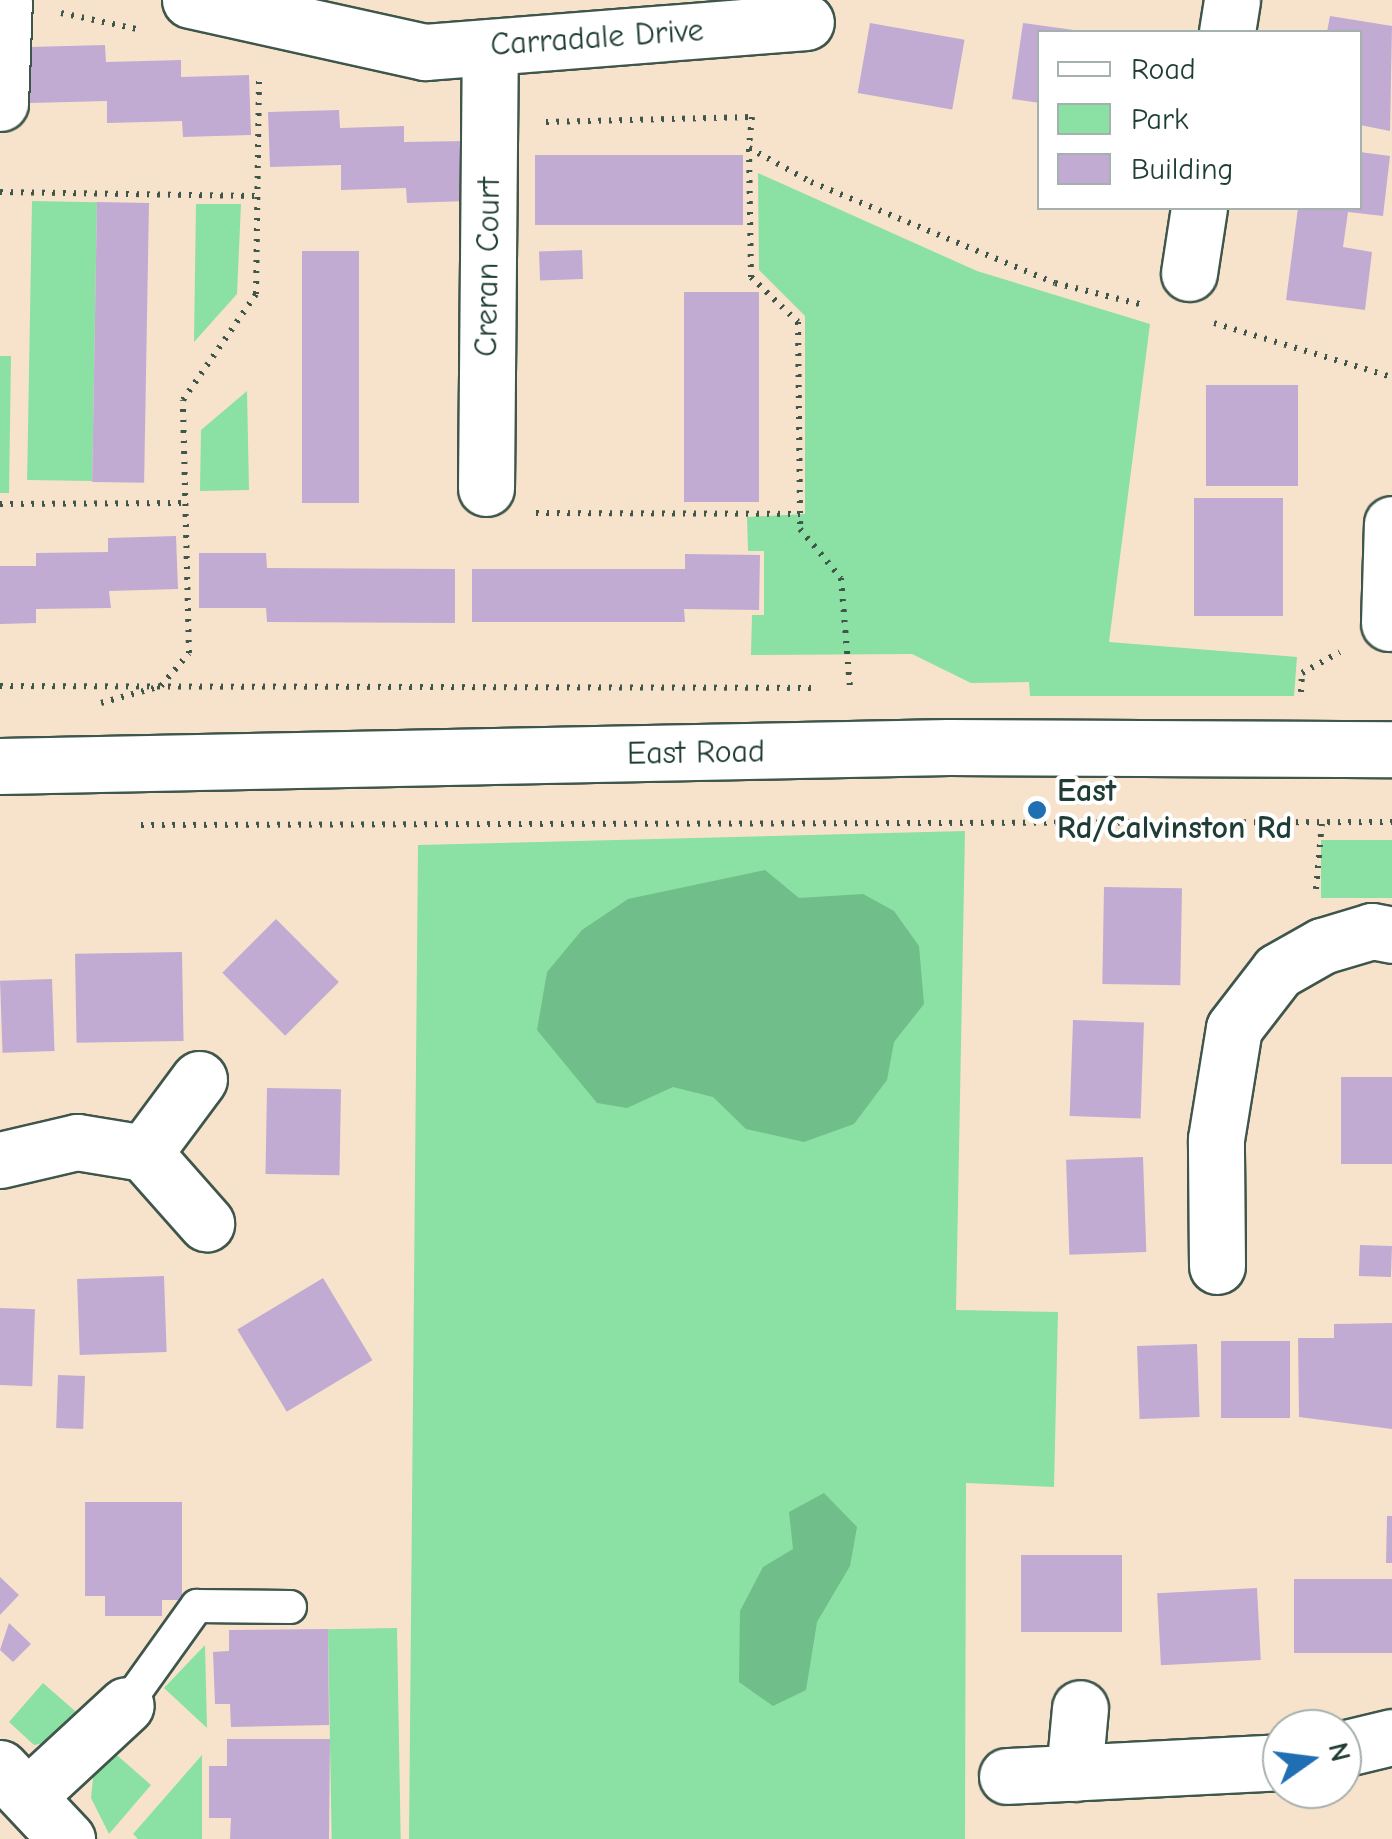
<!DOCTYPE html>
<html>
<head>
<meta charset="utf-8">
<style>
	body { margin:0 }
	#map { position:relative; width:1392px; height:1839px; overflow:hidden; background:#f7e3cc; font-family:"Comic Neue",sans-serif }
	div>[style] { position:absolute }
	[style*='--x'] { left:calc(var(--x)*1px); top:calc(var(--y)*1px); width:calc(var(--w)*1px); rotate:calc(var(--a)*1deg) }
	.green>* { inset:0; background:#8be0a3; transform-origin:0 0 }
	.forest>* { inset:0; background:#70be89 }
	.building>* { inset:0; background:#c1abd3; transform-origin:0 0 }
	.path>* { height:6px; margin-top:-3px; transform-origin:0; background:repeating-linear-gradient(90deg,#3f564b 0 2.5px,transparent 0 10.5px) }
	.roads { filter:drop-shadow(2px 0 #3f564b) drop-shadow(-2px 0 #3f564b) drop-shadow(0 2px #3f564b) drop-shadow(0 -2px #3f564b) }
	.service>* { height:32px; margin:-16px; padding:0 16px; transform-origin:16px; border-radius:16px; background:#fff }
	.minor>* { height:55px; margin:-27.5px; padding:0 27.5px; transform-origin:27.5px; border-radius:27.5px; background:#fff }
	.tertiary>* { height:55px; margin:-27.5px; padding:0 27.5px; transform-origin:27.5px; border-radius:27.5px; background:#fff }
	.dots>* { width:28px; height:28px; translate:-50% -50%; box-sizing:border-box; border:5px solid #fff; border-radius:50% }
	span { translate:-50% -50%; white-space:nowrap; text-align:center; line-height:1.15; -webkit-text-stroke:8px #fff; paint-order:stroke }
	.street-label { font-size:32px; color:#1f3d34 }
	.poi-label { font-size:32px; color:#1f3d34; font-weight:700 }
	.left { translate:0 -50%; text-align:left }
	.legend { position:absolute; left:1037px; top:30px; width:325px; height:180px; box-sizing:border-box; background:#fff; border:2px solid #a5b1ae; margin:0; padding:12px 18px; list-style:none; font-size:30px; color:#1f3d34 }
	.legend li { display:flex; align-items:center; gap:20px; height:50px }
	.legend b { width:50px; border:2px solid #a5b1ae }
	.north { position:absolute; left:1262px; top:1709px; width:100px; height:100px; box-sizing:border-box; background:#fff; border:2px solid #a5b1ae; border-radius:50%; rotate:76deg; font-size:28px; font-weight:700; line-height:40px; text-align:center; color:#1f3d34 }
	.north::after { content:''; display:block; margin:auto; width:35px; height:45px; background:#1f6fb2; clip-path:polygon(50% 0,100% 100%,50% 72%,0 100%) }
</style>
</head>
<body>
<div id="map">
	<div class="green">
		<div style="clip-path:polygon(758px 173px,977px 271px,1150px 324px,1109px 642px,1297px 657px,1294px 696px,1030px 696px,1029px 682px,971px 683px,912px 654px,751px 655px,752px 615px,764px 615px,764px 551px,748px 551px,747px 517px,805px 514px,805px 316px,759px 270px)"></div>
		<div style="left:32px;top:201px;width:65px;height:279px;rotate:1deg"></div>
		<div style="clip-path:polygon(196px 204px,241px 204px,237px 294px,194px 342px)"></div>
		<div style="clip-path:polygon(0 356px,11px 356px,9px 493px,0 493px)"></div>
		<div style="clip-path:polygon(247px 391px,249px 490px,200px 491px,201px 430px)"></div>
		<div style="clip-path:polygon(965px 831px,956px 1310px,1058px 1312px,1054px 1487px,966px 1483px,965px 1839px,409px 1839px,418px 845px)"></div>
		<div style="left:1321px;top:840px;width:71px;height:58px"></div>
		<div style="left:397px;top:1628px;width:211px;height:69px;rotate:89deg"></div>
		<div style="clip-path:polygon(205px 1645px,207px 1728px,164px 1688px)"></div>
		<div style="clip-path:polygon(43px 1683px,83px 1718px,65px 1739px,34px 1745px,9px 1722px)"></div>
		<div style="clip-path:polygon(111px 1750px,151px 1785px,109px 1834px,91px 1798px,94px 1769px)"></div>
		<div style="clip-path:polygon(202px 1755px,202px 1839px,138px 1839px,133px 1834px)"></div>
	</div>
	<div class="forest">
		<div style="clip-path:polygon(765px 870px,799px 898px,863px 894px,894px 911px,919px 946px,924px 1004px,894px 1042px,887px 1080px,854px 1124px,804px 1142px,746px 1129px,713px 1097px,673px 1087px,627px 1108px,597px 1103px,537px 1030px,547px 972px,582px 930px,628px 899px)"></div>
		<div style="clip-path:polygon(824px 1493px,857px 1527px,850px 1566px,817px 1622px,806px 1690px,773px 1706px,739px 1682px,740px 1611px,763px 1567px,793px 1549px,789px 1512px)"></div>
	</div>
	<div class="building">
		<div style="clip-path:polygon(1330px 16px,1392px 26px,1390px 131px,1360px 125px,1360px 32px,1327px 32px)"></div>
		<div style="left:870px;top:23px;width:96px;height:71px;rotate:10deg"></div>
		<div style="clip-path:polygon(1023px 23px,1074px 30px,1040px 32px,1040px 103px,1012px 99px)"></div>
		<div style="clip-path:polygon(105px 45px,106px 62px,181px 60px,181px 77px,249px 75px,251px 135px,183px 137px,182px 121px,107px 123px,107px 101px,30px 103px,29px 47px)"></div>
		<div style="clip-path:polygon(339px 110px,340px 128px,404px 126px,404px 142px,466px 141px,468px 201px,407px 203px,406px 188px,341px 190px,341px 165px,270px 167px,268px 112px)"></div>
		<div style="clip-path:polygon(1360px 152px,1390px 156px,1383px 216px,1348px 212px,1343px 247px,1372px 252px,1365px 310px,1286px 300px,1298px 208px,1360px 208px)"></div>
		<div style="left:743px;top:155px;width:70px;height:208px;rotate:90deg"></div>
		<div style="left:97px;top:202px;width:52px;height:280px;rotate:1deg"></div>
		<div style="left:582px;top:250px;width:29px;height:43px;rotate:88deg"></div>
		<div style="left:302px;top:251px;width:57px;height:252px"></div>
		<div style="left:684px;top:292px;width:75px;height:210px"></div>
		<div style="left:1298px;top:385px;width:101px;height:92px;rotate:90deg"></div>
		<div style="left:1194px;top:498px;width:89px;height:118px"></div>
		<div style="clip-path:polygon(176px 536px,178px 589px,109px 591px,111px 608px,36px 609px,36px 623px,0 624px,0 566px,36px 566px,36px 553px,108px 552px,108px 538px)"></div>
		<div style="clip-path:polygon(199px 553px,266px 553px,267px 568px,455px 569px,455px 623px,267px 622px,266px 608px,199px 608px)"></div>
		<div style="clip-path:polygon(685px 554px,760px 555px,759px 610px,684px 609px,685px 622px,472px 622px,472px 569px,685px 569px)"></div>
		<div style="left:1104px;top:887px;width:78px;height:97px;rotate:1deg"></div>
		<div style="left:276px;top:919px;width:89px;height:76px;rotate:45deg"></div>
		<div style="left:182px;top:952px;width:89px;height:107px;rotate:89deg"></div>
		<div style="left:52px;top:979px;width:72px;height:52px;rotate:88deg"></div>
		<div style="left:1073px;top:1020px;width:71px;height:96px;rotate:2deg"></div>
		<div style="left:1392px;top:1077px;width:87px;height:51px;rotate:90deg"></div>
		<div style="left:267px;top:1088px;width:74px;height:86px;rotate:1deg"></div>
		<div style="left:1143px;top:1157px;width:95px;height:77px;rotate:88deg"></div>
		<div style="left:1360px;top:1245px;width:32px;height:31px;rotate:2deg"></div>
		<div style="left:164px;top:1276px;width:76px;height:87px;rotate:88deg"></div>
		<div style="left:323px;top:1278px;width:96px;height:100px;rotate:59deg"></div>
		<div style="left:0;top:1308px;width:35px;height:77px;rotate:2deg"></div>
		<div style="clip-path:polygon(1392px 1323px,1392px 1429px,1299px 1417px,1298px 1338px,1334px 1338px,1334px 1324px)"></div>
		<div style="left:1221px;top:1341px;width:69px;height:77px"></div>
		<div style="left:1197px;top:1344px;width:73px;height:60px;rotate:88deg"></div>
		<div style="left:58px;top:1375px;width:27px;height:53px;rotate:2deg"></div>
		<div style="clip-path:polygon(85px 1502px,182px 1502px,182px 1600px,162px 1600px,162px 1616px,105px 1616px,105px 1596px,85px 1596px)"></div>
		<div style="clip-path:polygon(1387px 1516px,1392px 1516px,1392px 1563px,1386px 1563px)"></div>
		<div style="left:1021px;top:1555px;width:101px;height:77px"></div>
		<div style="clip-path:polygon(0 1577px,19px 1595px,0 1615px)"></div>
		<div style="left:1392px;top:1579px;width:74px;height:98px;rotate:90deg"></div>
		<div style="left:1257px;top:1588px;width:72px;height:100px;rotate:87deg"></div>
		<div style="clip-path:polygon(9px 1623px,31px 1644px,13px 1662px,0 1650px)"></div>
		<div style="clip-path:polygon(328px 1629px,329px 1725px,231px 1727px,230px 1704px,215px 1704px,213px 1652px,229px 1651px,229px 1630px)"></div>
		<div style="clip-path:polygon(227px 1739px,330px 1739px,329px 1839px,230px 1839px,231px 1818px,209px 1818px,209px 1766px,227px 1766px)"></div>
	</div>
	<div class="path">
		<div style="--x:61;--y:13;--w:83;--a:11.9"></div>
		<div style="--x:546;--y:122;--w:206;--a:-1.4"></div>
		<div style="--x:752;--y:117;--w:31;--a:96"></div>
		<div style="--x:749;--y:148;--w:71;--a:28.7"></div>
		<div style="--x:811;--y:182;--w:264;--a:22.5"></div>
		<div style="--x:1055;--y:283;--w:91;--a:14"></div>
		<div style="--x:749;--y:149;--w:128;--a:89.1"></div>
		<div style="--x:751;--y:277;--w:65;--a:43.8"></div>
		<div style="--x:798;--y:322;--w:207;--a:89.4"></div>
		<div style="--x:800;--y:529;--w:64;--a:50.1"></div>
		<div style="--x:841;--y:578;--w:110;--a:85.3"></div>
		<div style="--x:0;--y:192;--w:257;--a:0.9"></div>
		<div style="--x:1214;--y:323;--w:186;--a:16.9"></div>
		<div style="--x:0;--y:504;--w:185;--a:-0.3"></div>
		<div style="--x:536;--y:513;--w:264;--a:0.2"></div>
		<div style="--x:0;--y:686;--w:815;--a:0.14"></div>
		<div style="--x:1301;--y:692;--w:19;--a:-87"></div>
		<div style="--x:1302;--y:673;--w:43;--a:-28.9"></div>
		<div style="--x:101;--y:703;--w:62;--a:-15.8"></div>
		<div style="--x:161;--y:686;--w:43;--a:-49.7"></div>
		<div style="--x:189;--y:653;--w:253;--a:-91.4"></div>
		<div style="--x:183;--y:400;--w:129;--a:-55.4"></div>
		<div style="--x:256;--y:294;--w:220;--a:-89.2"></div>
		<div style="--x:141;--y:825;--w:1251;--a:-0.14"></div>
		<div style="--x:1316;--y:889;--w:67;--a:-84.9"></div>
	</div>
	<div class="roads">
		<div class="service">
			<div style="--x:126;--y:1705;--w:122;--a:-54.4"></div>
			<div style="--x:197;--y:1606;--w:93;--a:0.6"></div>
		</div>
		<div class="minor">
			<div style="--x:190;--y:0;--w:241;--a:12.5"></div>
			<div style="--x:425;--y:52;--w:382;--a:-4.5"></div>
			<div style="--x:1227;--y:32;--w:32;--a:-81"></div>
			<div style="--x:0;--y:103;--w:103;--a:-87.8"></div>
			<div style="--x:1189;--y:273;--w:66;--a:-81.3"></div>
			<div style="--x:486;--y:488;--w:441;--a:-89.5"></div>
			<div style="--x:1389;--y:623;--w:99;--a:-88.3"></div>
			<div style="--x:199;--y:1079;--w:92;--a:126.6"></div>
			<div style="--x:144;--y:1153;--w:94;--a:48.5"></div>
			<div style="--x:0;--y:1160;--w:79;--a:-13.2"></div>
			<div style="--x:77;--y:1142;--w:68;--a:9.3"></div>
			<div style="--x:1217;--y:1266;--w:127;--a:-90.5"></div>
			<div style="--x:1216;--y:1139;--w:112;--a:-80.8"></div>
			<div style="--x:1234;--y:1028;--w:72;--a:-52.3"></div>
			<div style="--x:1278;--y:971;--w:51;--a:-29.6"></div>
			<div style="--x:1322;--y:946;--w:52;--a:-16.7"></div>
			<div style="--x:1372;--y:931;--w:20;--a:11"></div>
			<div style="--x:1342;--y:1749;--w:51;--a:-13.5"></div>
			<div style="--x:0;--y:1768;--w:98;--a:46.7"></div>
			<div style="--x:1074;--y:1773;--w:65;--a:-84.7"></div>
			<div style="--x:1007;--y:1776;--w:275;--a:-2.9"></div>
			<div style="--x:31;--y:1793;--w:129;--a:-42.8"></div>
		</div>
		<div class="tertiary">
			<div style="--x:0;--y:766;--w:949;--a:-1.15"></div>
			<div style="--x:949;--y:747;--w:443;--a:0.3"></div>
		</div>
	</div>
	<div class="dots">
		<div style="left:1037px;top:810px;background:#1f6fb2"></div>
	</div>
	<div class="street-label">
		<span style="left:597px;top:38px;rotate:-4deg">Carradale Drive</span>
		<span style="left:488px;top:267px;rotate:-89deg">Creran Court</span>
		<span style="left:696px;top:753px;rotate:-1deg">East Road</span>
	</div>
	<div class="poi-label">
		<span class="left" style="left:1057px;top:810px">East<br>Rd/Calvinston Rd</span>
	</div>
	<ul class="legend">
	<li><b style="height:12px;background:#fff"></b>Road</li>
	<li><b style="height:28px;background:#8be0a3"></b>Park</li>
	<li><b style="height:28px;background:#c1abd3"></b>Building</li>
	</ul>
	<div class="north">N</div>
</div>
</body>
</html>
